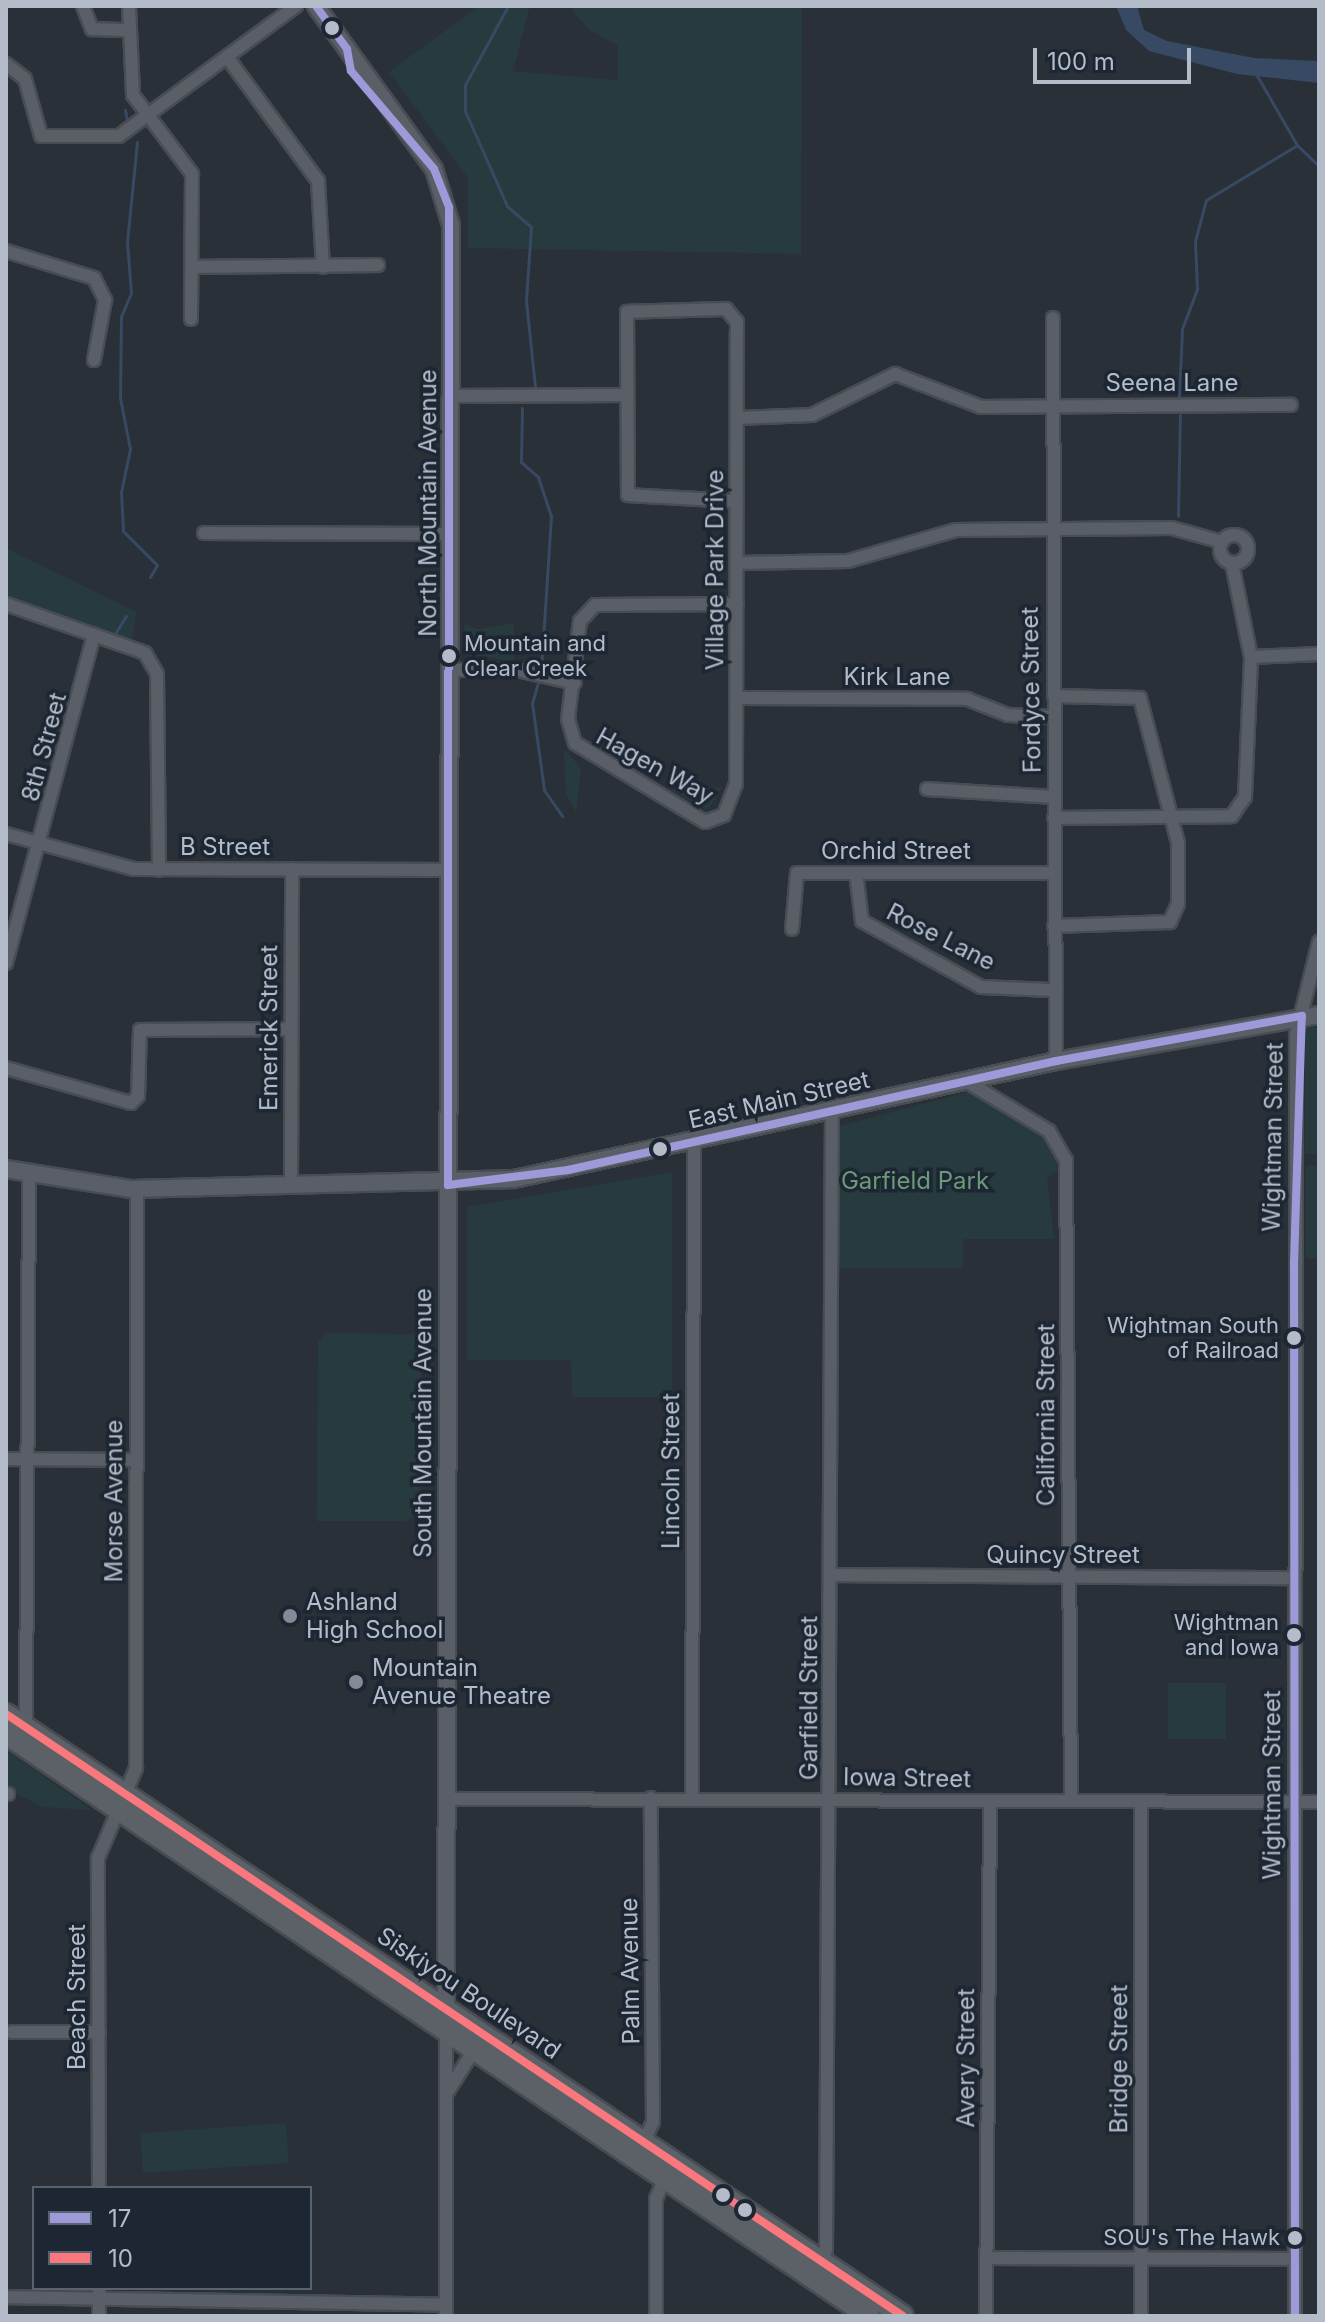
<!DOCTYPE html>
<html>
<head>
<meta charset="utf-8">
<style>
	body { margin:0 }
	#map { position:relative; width:1325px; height:2322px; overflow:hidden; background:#2a3038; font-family:Inter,sans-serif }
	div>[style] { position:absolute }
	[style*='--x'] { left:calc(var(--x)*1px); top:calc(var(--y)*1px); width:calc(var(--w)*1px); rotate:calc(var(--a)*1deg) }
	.green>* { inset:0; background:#273a3e; transform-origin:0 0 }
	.water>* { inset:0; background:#384963 }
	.stream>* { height:3px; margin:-1.5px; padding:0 1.5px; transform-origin:1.5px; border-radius:1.5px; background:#384963 }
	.roads { filter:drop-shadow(2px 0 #484c53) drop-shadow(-2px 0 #484c53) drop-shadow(0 2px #484c53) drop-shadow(0 -2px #484c53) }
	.minor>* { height:12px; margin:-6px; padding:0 6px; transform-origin:6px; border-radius:6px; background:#5a5e66 }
	.minor>.ring { margin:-6px; padding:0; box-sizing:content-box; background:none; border:12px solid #5a5e66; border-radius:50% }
	.tertiary>* { height:16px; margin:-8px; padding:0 8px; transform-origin:8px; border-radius:8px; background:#5a5e66 }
	.primary>* { height:20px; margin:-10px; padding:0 10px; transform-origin:10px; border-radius:10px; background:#5c6168 }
	.bus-1>* { height:8px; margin:-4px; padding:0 4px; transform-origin:4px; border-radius:4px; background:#9e9ada }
	.bus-2>* { height:8px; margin:-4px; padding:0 4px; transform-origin:4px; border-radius:4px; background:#fa787d }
	.dots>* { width:22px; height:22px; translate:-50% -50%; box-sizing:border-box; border:4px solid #1d2633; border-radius:50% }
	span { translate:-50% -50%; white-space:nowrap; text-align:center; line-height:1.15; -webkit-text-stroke:7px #1d2633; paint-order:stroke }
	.bus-label { font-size:22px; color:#b4bcc9 }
	.left { translate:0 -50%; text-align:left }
	.right { translate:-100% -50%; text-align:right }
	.street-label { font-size:24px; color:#b4bcc9 }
	.park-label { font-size:24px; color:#6b9a76 }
	.poi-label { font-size:24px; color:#b4bcc9 }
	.frame { position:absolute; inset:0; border:8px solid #b4bcc9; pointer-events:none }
	.legend { position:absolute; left:32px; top:2186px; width:280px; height:104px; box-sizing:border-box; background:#1d2633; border:2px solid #59626f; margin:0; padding:10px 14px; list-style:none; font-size:24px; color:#b4bcc9 }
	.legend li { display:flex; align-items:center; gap:16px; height:40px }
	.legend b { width:40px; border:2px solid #59626f }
	.scale { position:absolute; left:1033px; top:48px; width:158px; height:36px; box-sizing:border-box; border:4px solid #b4bcc9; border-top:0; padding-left:10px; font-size:24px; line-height:28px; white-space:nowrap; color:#b4bcc9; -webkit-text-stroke:6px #1d2633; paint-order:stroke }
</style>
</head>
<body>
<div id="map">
	<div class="green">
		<div style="clip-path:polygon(479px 6px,530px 6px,513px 71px,618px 80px,618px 46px,588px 29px,569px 6px,802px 6px,801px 254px,468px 248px,468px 178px,389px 72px)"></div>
		<div style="clip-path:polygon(6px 548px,136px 612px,132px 640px,6px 604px)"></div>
		<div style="clip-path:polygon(464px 623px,477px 629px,514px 623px,514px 661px,466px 655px)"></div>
		<div style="clip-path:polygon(564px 749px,581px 768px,576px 812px,566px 794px)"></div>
		<div style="clip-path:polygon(723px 787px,708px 810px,668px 789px)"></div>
		<div style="left:1319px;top:1028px;width:126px;height:14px;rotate:90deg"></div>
		<div style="clip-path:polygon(968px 1092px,1043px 1133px,1056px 1150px,1058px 1170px,1047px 1178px,1054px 1239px,963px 1239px,963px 1268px,839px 1268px,840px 1126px)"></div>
		<div style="left:1306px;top:1166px;width:13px;height:92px"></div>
		<div style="clip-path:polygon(672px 1172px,672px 1397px,572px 1397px,571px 1360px,467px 1360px,467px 1207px)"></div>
		<div style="clip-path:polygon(327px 1333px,414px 1334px,422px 1343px,420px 1513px,405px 1521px,317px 1521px,318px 1342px)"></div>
		<div style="left:1168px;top:1683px;width:58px;height:56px"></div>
		<div style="clip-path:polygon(6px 1750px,92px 1810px,43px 1807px,6px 1789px)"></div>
		<div style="left:286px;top:2123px;width:40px;height:146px;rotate:86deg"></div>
	</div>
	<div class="water">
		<div style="clip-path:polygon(1116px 6px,1137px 6px,1144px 30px,1167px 41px,1254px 58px,1319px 61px,1319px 83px,1237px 74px,1149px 51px,1126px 30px)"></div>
	</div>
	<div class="stream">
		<div style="--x:508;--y:6;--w:90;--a:118.6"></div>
		<div style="--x:465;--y:85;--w:26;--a:90"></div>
		<div style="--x:465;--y:111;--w:104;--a:66.1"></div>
		<div style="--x:507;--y:206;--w:32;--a:41"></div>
		<div style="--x:531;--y:227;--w:74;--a:93.9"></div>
		<div style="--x:526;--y:301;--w:86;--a:84"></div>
		<div style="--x:1256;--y:74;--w:82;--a:60"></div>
		<div style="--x:1297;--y:145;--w:30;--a:44"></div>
		<div style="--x:125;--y:110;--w:11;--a:80"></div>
		<div style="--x:137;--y:142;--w:100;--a:95.7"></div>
		<div style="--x:127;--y:242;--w:51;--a:85.5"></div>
		<div style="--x:131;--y:293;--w:26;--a:113"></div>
		<div style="--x:121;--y:317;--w:81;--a:90.7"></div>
		<div style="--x:120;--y:398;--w:52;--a:78.9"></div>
		<div style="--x:130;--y:449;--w:44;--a:101.8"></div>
		<div style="--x:121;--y:492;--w:39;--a:87"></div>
		<div style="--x:123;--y:531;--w:48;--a:45"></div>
		<div style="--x:157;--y:565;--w:14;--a:120"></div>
		<div style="--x:1179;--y:396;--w:67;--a:-87.4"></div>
		<div style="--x:1182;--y:329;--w:43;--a:-69.4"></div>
		<div style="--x:1197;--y:289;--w:48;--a:-92.4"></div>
		<div style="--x:1195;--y:241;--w:42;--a:-75"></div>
		<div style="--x:1206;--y:200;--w:106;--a:-31.1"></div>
		<div style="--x:522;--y:408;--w:54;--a:91.1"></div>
		<div style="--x:521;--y:462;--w:23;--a:41"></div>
		<div style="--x:538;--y:477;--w:41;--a:71.6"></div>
		<div style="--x:551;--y:516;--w:156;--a:93.7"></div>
		<div style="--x:1178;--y:516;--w:101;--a:-88.9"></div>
		<div style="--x:116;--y:632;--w:19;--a:-58"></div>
		<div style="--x:539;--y:679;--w:25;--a:106"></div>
		<div style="--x:532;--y:703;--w:88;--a:82.1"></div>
		<div style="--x:544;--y:790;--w:32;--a:55"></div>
	</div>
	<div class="roads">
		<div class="minor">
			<div style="--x:83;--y:6;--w:25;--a:69"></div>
			<div style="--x:92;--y:29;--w:37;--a:2"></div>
			<div style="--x:129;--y:6;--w:89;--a:87.4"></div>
			<div style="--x:133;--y:95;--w:99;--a:53.2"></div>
			<div style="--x:192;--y:174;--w:145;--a:90.4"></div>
			<div style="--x:227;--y:57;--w:154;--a:53.7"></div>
			<div style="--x:318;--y:181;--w:86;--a:86.7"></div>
			<div style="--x:6;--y:64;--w:24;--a:38"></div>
			<div style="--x:25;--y:79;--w:59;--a:74.3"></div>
			<div style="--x:41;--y:136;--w:78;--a:0"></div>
			<div style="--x:119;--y:136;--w:220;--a:-36.3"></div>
			<div style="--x:6;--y:251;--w:92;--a:17.1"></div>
			<div style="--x:94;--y:278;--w:25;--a:63"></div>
			<div style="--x:105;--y:300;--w:61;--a:100.4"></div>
			<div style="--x:192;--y:267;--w:186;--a:-0.6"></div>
			<div style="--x:1053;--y:318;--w:743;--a:89.77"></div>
			<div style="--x:452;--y:396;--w:173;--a:-0.3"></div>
			<div style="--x:737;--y:418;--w:75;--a:-2.3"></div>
			<div style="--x:812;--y:415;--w:93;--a:-26.3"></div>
			<div style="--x:895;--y:374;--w:92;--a:21"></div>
			<div style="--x:981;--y:407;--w:310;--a:-0.4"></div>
			<div style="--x:204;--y:533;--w:248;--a:0.2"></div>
			<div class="ring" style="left:1220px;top:535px;width:16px;height:16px"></div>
			<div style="--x:737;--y:563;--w:111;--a:-1"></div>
			<div style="--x:848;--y:561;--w:112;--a:-16"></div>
			<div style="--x:956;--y:530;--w:216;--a:-0.5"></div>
			<div style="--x:1172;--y:528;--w:52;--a:15.6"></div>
			<div style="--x:1232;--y:563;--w:96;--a:78.6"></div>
			<div style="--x:6;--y:604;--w:93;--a:19.4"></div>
			<div style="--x:737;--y:604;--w:142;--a:179.6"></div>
			<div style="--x:595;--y:605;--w:22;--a:133"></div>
			<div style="--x:580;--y:621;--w:99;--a:97"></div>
			<div style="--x:568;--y:719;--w:25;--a:74"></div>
			<div style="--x:575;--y:743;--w:152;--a:31.3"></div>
			<div style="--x:705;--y:822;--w:20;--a:-20"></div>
			<div style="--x:724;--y:815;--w:33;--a:-69"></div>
			<div style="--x:736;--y:784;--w:452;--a:-89.9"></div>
			<div style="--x:737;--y:332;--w:10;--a:-90"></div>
			<div style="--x:737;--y:322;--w:17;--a:-130"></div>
			<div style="--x:726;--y:309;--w:99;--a:178.3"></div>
			<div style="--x:627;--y:312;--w:183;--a:89.7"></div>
			<div style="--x:628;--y:495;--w:109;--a:3.2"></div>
			<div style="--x:94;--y:635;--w:54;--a:19.4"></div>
			<div style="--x:145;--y:653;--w:24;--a:60"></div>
			<div style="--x:157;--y:674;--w:196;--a:89.4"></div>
			<div style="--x:451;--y:670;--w:66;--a:0"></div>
			<div style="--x:517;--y:670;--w:59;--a:12.6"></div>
			<div style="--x:1054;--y:696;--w:86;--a:1.3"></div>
			<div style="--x:1140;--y:698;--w:150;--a:75.3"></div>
			<div style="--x:1178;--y:843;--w:61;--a:90"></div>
			<div style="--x:1178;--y:904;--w:20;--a:114"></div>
			<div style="--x:1170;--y:922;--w:116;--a:178"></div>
			<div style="--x:736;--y:698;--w:231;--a:0.2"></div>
			<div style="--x:967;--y:699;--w:44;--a:21.3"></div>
			<div style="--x:1008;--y:715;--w:46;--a:2.5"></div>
			<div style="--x:927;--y:789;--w:127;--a:3.6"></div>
			<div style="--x:1054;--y:818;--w:178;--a:-0.6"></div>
			<div style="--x:1232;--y:816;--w:23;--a:-56"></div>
			<div style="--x:1245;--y:797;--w:140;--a:-87.5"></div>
			<div style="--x:1251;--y:657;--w:68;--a:-2.5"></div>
			<div style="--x:6;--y:834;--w:133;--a:15.3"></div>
			<div style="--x:134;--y:869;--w:316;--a:0.2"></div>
			<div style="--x:856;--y:873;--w:48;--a:82.9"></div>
			<div style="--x:862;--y:921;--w:136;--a:29"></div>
			<div style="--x:981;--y:987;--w:70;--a:2.5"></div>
			<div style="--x:792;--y:929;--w:56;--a:-84.9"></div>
			<div style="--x:797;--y:873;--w:256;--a:0"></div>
			<div style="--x:6;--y:963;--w:340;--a:-75"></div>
			<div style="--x:6;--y:1068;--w:130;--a:15.6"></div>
			<div style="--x:131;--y:1103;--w:10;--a:-45"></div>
			<div style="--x:138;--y:1096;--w:66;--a:-88.3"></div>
			<div style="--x:140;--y:1030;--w:151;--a:-0.4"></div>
			<div style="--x:966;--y:1081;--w:97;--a:31.1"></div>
			<div style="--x:1049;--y:1131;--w:34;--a:60"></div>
			<div style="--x:1066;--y:1160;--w:641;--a:89.55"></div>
			<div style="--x:291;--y:1187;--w:318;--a:-89.8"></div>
			<div style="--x:6;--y:1459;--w:131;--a:0.4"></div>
			<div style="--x:832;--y:1575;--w:462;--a:0.4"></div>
			<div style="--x:26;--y:1728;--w:555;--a:-89.69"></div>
			<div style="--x:6;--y:1794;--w:2;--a:0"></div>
			<div style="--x:692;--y:1798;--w:654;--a:-89.82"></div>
			<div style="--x:447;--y:1799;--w:872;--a:0.2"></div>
			<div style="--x:12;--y:2032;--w:87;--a:0"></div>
			<div style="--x:448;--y:2091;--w:49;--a:-57.6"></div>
			<div style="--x:644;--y:2141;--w:21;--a:-65"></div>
			<div style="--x:653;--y:2122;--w:324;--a:-90.4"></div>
			<div style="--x:99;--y:2188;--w:330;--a:-90.2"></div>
			<div style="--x:98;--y:1858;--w:98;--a:-67.1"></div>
			<div style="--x:136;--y:1768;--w:580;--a:-89.9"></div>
			<div style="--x:987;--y:2258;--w:307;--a:0.2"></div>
			<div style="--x:820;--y:2265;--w:16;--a:-68"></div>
			<div style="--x:826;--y:2250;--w:1135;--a:-89.7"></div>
			<div style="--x:99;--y:2288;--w:28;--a:90"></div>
			<div style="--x:6;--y:2297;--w:440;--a:1"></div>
			<div style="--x:446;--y:2316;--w:285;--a:-90"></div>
			<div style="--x:656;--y:2316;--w:117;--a:-90"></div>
			<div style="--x:656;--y:2199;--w:22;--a:-68"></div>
			<div style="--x:986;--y:2316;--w:515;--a:-89.55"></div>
			<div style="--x:1141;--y:2316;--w:515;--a:-90"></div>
			<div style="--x:1295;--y:2316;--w:1281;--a:-89.96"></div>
			<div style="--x:1296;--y:1035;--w:96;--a:-76.1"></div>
		</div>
		<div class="tertiary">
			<div style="--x:316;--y:6;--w:201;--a:54.1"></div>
			<div style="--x:434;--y:169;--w:59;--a:73.1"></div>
			<div style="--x:451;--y:225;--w:1793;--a:90.16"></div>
			<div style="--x:6;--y:1169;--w:127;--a:9.1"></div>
			<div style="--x:131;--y:1189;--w:383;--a:-1.5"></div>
			<div style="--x:514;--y:1179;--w:555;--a:-12.28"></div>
			<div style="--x:1056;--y:1061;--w:267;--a:-9.9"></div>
		</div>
		<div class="primary">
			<div style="--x:6;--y:1714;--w:1080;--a:33.87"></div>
			<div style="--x:6;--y:1734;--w:1041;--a:34"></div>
		</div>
	</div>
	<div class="bus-1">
		<div style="--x:316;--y:6;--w:53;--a:54.2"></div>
		<div style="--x:347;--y:49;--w:22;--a:80"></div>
		<div style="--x:351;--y:71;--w:128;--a:49.7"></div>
		<div style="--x:434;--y:169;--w:41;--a:68.5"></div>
		<div style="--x:449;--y:207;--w:978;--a:90.06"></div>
		<div style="--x:448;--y:1185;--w:121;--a:-7.1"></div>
		<div style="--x:568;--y:1170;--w:500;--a:-12.59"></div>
		<div style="--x:1056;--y:1061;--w:250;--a:-10.4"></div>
		<div style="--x:1295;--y:2316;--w:1052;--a:-90.05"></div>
		<div style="--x:1294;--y:1264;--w:248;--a:-88.2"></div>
	</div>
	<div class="bus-2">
		<div style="--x:6;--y:1714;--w:1080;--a:33.87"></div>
	</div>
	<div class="dots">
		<div style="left:332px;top:28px;background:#b4bcc9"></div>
		<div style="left:449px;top:656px;background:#b4bcc9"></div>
		<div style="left:660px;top:1149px;background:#b4bcc9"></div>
		<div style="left:1294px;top:1338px;background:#b4bcc9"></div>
		<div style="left:290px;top:1616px;background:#848b96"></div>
		<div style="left:1294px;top:1635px;background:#b4bcc9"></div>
		<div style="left:356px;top:1682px;background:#848b96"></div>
		<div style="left:723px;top:2195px;background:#b4bcc9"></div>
		<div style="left:745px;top:2210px;background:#b4bcc9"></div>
		<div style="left:1295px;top:2238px;background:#b4bcc9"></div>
	</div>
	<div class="bus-label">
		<span class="left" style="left:464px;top:656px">Mountain and<br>Clear Creek</span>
		<span class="right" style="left:1279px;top:1338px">Wightman South<br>of Railroad</span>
		<span class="right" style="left:1279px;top:1635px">Wightman<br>and Iowa</span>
		<span class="right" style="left:1280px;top:2238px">SOU's The Hawk</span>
	</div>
	<div class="street-label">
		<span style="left:1172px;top:383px">Seena Lane</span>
		<span style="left:428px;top:503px;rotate:-90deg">North Mountain Avenue</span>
		<span style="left:715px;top:570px;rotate:-90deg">Village Park Drive</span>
		<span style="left:897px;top:677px">Kirk Lane</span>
		<span style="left:1031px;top:690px;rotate:-91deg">Fordyce Street</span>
		<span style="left:44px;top:747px;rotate:-75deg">8th Street</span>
		<span style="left:655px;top:766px;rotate:29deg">Hagen Way</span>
		<span style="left:225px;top:847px">B Street</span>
		<span style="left:896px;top:851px">Orchid Street</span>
		<span style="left:941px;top:937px;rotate:27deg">Rose Lane</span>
		<span style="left:269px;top:1028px;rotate:-90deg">Emerick Street</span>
		<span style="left:779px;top:1100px;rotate:-13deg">East Main Street</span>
		<span style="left:1273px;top:1137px;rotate:-89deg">Wightman Street</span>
		<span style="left:1046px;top:1415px;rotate:-90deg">California Street</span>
		<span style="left:423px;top:1423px;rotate:-90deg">South Mountain Avenue</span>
		<span style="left:671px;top:1471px;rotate:-90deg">Lincoln Street</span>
		<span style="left:114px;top:1501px;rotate:-90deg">Morse Avenue</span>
		<span style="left:1063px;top:1555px">Quincy Street</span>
		<span style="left:809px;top:1698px;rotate:-90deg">Garfield Street</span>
		<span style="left:907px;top:1778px;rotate:1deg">Iowa Street</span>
		<span style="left:1272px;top:1785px;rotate:-90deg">Wightman Street</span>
		<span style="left:630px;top:1971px;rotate:-91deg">Palm Avenue</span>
		<span style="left:469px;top:1993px;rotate:34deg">Siskiyou Boulevard</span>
		<span style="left:77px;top:1997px;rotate:-90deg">Beach Street</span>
		<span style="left:966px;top:2058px;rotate:-90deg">Avery Street</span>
		<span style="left:1119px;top:2059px;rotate:-90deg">Bridge Street</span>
	</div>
	<div class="park-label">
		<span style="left:915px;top:1181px">Garfield Park</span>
	</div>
	<div class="poi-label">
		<span class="left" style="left:306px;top:1616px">Ashland<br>High School</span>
		<span class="left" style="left:372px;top:1682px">Mountain<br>Avenue Theatre</span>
	</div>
	<div class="frame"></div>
	<ul class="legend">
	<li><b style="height:10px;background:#9e9ada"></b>17</li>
	<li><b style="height:10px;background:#fa787d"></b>10</li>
	</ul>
	<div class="scale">100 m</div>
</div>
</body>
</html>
